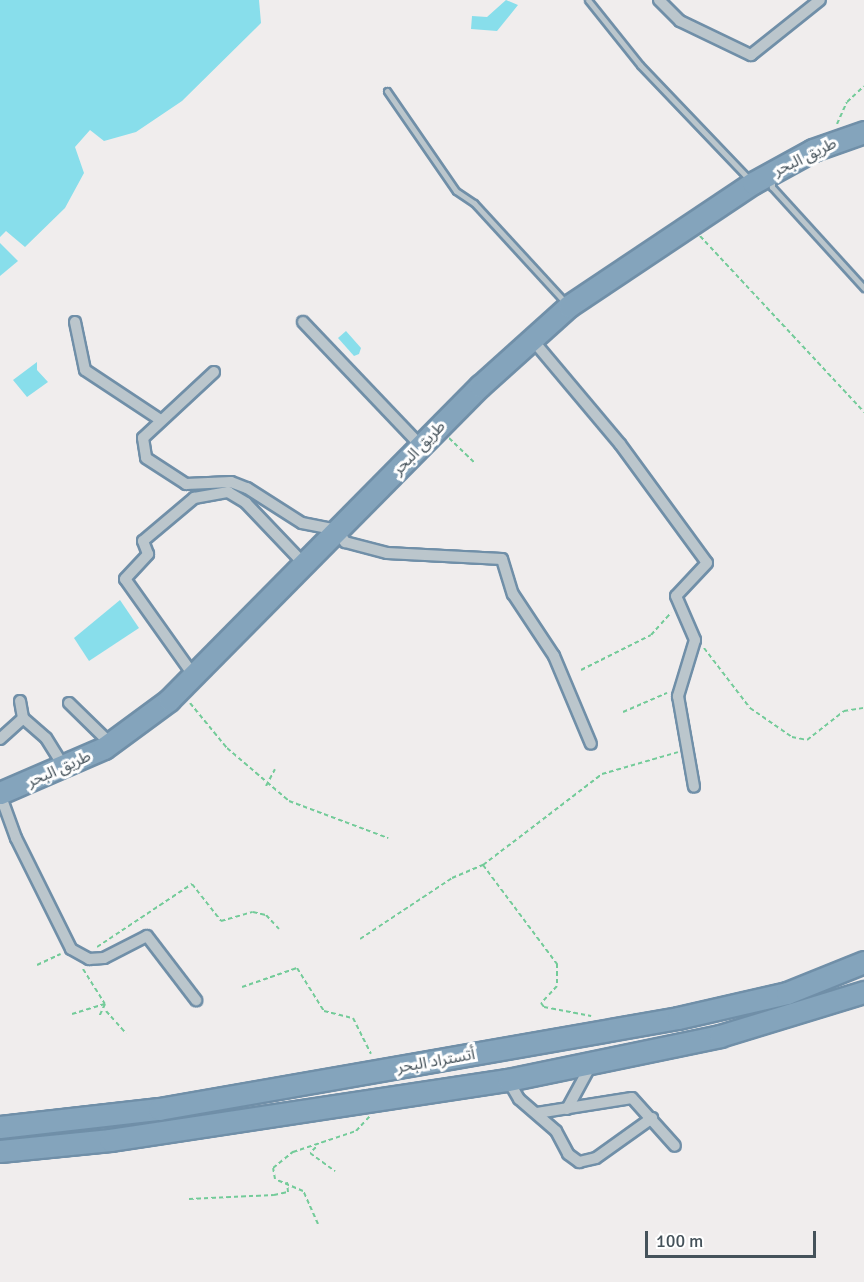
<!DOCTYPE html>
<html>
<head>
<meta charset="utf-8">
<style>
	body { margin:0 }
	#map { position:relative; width:864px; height:1282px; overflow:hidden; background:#f0eded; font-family:Signika,"Noto Sans Arabic",sans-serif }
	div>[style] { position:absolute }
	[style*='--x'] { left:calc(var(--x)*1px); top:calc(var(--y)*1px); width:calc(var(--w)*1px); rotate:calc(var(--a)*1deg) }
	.water>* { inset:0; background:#88deeb }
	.path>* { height:2px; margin-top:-1px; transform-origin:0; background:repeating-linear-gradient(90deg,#73cb99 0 4.5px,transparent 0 7.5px) }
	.roads { filter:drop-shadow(2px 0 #708fa8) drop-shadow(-2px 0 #708fa8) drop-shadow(0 2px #708fa8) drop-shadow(0 -2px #708fa8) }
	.lane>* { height:5px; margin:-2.5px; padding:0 2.5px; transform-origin:2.5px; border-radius:2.5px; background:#bbc6cc }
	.street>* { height:10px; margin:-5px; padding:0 5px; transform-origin:5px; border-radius:5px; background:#bbc6cc }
	.highway>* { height:21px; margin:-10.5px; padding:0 10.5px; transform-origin:10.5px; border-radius:10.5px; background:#84a4bc }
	span { translate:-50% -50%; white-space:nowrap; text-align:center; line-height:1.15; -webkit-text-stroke:6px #fff; paint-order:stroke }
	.street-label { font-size:16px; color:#45525a }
	.scale { position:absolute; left:645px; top:1231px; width:171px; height:27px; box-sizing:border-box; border:3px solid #45525a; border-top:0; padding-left:8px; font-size:18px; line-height:21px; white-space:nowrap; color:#45525a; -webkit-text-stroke:4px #fff; paint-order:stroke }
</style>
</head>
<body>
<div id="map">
	<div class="water">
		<div style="clip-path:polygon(0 0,259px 0,261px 23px,182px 101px,136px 132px,104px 141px,90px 130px,75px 147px,84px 173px,65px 208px,25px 247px,6px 231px,0 237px)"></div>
		<div style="clip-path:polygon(506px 0,518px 5px,497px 31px,471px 29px,472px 16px,487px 17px)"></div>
		<div style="clip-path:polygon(0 243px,18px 261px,0 276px)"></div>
		<div style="clip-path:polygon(346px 331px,361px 348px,359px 354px,354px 356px,338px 338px)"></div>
		<div style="clip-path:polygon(37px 362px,37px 370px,48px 382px,27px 397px,13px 380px)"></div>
		<div style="clip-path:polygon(120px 600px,139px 628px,89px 661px,74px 638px)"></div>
	</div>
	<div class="path">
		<div style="--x:837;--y:124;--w:24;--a:-66"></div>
		<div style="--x:847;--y:102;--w:23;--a:-43"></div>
		<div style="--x:700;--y:236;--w:241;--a:47"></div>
		<div style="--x:449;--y:438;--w:37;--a:44"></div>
		<div style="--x:704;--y:648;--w:76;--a:52.5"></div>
		<div style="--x:750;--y:708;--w:51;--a:34.6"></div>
		<div style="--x:792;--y:737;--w:15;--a:11"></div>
		<div style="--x:807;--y:740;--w:47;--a:-38.1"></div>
		<div style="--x:844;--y:711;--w:20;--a:-9"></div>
		<div style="--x:581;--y:670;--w:78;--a:-26.6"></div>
		<div style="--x:651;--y:635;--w:30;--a:-48"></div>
		<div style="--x:190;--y:703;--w:58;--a:50.6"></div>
		<div style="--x:227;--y:748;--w:82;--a:40.5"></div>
		<div style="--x:289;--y:801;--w:106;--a:20.5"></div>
		<div style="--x:623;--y:712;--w:48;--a:-23.4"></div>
		<div style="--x:266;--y:786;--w:19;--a:-62"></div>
		<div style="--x:483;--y:865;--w:150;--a:-37.4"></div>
		<div style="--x:602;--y:774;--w:79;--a:-16.1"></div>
		<div style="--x:360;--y:939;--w:110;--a:-33.5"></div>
		<div style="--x:452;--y:878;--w:34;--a:-23"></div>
		<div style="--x:483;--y:865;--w:124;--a:53.2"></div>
		<div style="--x:557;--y:964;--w:22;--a:90"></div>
		<div style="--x:557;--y:986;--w:23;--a:133"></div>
		<div style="--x:541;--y:1003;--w:5;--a:53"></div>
		<div style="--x:544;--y:1007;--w:48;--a:10.8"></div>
		<div style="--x:97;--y:947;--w:114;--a:-33.6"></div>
		<div style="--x:192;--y:884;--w:47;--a:51.9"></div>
		<div style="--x:221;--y:921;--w:33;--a:-16"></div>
		<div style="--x:253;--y:912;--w:13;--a:13"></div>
		<div style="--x:266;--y:915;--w:19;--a:47"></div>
		<div style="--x:37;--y:965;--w:26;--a:-25"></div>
		<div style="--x:83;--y:969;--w:41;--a:57.8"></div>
		<div style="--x:105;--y:1004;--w:14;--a:115"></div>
		<div style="--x:242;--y:987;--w:58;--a:-19.1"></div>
		<div style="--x:297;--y:968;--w:51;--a:57.9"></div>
		<div style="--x:324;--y:1011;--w:30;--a:14"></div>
		<div style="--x:353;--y:1018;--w:40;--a:63.4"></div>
		<div style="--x:106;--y:1011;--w:30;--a:48"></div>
		<div style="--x:72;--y:1014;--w:34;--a:-17"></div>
		<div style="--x:316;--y:1147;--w:8;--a:135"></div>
		<div style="--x:310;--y:1153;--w:31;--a:36"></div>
		<div style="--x:189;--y:1199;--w:85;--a:-2.7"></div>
		<div style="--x:274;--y:1195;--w:14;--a:-12"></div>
		<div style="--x:288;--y:1192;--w:10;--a:-96"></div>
		<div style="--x:318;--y:1224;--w:36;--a:-114"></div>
		<div style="--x:303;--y:1191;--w:30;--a:-157"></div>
		<div style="--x:275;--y:1179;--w:11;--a:-100"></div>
		<div style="--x:273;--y:1168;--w:26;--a:-39"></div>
		<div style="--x:293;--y:1152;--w:66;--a:-18.4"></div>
		<div style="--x:356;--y:1131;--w:21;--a:-47"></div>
	</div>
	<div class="roads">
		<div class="lane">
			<div style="--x:588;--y:0;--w:83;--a:51.3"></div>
			<div style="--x:640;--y:65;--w:158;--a:46.3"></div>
			<div style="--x:387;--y:91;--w:121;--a:55.4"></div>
			<div style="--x:456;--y:191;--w:22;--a:34"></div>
			<div style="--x:474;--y:203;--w:136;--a:47.4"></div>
			<div style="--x:772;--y:178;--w:9;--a:90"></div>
			<div style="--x:772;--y:187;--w:137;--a:47.7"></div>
		</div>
		<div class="street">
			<div style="--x:659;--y:0;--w:30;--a:45"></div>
			<div style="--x:680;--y:21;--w:79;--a:25.6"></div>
			<div style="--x:751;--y:55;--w:88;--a:-38.6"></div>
			<div style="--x:75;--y:322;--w:49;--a:78.2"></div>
			<div style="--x:85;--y:370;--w:89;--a:33.5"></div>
			<div style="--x:303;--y:322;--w:171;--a:46.4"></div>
			<div style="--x:531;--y:338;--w:138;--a:50"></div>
			<div style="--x:620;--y:444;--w:147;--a:53.8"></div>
			<div style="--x:707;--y:563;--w:45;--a:133.2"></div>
			<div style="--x:676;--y:596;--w:48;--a:66.6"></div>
			<div style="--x:695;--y:640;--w:59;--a:106.9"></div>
			<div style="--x:678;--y:696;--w:92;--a:80"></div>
			<div style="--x:214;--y:372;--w:97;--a:137.1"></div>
			<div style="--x:143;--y:438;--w:20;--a:81"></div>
			<div style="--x:146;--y:458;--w:48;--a:33"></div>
			<div style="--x:186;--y:484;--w:45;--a:-2.5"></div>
			<div style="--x:231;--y:482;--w:17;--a:21"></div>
			<div style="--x:247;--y:488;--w:65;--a:32.5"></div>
			<div style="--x:302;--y:523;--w:37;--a:11"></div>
			<div style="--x:338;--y:530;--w:14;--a:60"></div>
			<div style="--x:345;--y:542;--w:43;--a:14.7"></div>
			<div style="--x:387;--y:553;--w:115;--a:3"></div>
			<div style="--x:502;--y:559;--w:37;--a:73"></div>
			<div style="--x:513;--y:594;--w:74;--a:56.5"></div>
			<div style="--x:554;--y:656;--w:95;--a:67.2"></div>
			<div style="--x:194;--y:676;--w:119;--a:-125.4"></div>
			<div style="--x:125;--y:579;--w:34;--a:-47"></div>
			<div style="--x:148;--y:554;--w:14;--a:-111"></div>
			<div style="--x:143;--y:541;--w:67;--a:-40.1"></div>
			<div style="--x:194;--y:498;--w:35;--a:-10"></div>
			<div style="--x:228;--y:492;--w:21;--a:31"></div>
			<div style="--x:246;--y:503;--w:87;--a:46.4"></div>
			<div style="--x:20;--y:701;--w:17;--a:80"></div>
			<div style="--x:23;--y:718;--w:30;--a:41"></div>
			<div style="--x:46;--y:738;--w:36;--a:58"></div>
			<div style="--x:69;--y:703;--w:57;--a:44.3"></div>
			<div style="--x:0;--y:739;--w:31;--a:-42"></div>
			<div style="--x:0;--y:794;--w:47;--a:70"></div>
			<div style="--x:16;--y:838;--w:124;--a:63.6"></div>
			<div style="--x:71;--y:949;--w:21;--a:29"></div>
			<div style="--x:89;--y:959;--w:15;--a:-4"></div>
			<div style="--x:104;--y:958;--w:48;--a:-27.1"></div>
			<div style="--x:147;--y:936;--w:81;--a:52.6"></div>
			<div style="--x:508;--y:1080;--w:22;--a:60"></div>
			<div style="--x:519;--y:1099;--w:49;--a:40.9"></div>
			<div style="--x:556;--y:1131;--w:26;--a:62"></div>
			<div style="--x:568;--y:1154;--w:14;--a:36"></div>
			<div style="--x:579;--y:1162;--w:17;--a:-13"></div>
			<div style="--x:596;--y:1158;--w:69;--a:-35.5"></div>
			<div style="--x:567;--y:1109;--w:52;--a:-61.5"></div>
			<div style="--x:537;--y:1113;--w:96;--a:-9"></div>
			<div style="--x:632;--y:1098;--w:64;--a:48.1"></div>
		</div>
		<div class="highway">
			<div style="--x:0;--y:793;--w:113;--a:-23.4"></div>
			<div style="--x:104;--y:748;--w:81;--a:-36.4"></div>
			<div style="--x:169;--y:700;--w:442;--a:-45.3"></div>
			<div style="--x:480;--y:386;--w:120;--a:-42"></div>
			<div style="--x:569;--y:306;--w:221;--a:-33.8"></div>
			<div style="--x:753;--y:183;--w:68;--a:-28.8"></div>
			<div style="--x:813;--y:150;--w:54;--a:-19.4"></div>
			<div style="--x:0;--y:1127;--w:160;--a:-6.5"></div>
			<div style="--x:159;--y:1109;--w:527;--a:-9.94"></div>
			<div style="--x:678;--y:1018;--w:112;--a:-12.9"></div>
			<div style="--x:787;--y:993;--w:83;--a:-21.9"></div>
			<div style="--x:0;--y:1151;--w:111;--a:-5.7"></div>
			<div style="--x:110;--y:1140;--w:402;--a:-8.6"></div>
			<div style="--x:508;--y:1080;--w:217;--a:-11.7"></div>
			<div style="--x:720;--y:1036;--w:151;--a:-17"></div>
		</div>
	</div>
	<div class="street-label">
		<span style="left:805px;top:157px;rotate:-26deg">طريق البحر</span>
		<span style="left:419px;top:448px;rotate:-46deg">طريق البحر</span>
		<span style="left:59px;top:769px;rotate:-24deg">طريق البحر</span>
		<span style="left:436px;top:1061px;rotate:-10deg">أتستراد البحر</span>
	</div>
	<div class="scale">100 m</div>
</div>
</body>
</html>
